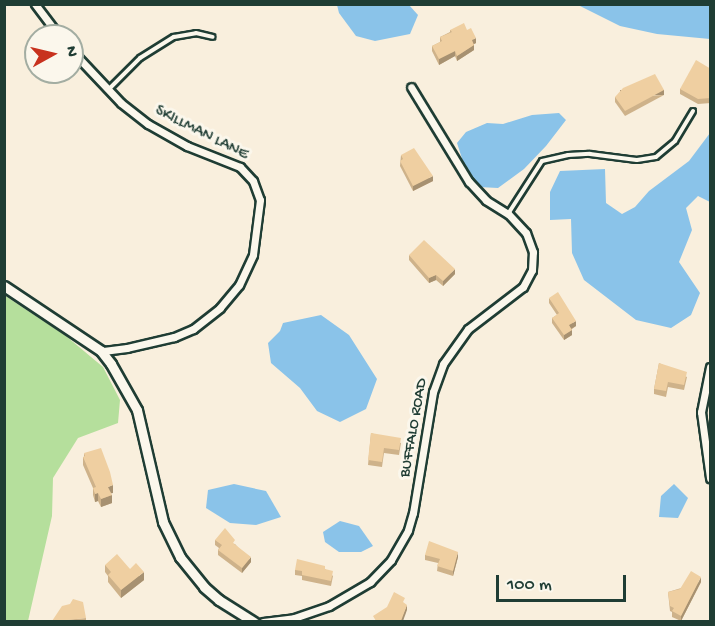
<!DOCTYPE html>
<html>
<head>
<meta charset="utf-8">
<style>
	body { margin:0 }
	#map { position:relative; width:715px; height:626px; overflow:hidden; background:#f9efdd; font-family:"Gochi Hand",sans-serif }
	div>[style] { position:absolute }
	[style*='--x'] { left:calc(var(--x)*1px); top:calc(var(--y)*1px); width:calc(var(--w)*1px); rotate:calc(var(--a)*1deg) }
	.green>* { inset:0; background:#b5df9c }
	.water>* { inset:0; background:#8ac3e9 }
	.roads { filter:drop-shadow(2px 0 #1f3d34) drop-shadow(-2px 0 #1f3d34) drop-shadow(0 2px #1f3d34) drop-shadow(0 -2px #1f3d34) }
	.service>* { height:4px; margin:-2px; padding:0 2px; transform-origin:2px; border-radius:2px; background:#fbf7ec }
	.minor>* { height:7px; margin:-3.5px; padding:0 3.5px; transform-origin:3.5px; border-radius:3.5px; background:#fbf7ec }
	.tertiary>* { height:9px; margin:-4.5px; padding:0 4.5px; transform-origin:4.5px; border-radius:4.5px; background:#fbf7ec }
	.wall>* { inset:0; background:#ceb28a }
	.shaded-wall>* { inset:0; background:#a79171; transform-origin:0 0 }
	.building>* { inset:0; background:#efcfa1 }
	span { translate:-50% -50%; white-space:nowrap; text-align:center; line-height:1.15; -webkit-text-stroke:6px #fbf7ec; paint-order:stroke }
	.street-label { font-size:16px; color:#1f3d34 }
	.frame { position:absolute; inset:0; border:6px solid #1f3d34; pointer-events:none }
	.north { position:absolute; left:24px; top:24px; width:60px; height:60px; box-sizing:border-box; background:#fbf7ec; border:2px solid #a3ada2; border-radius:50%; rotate:82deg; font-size:16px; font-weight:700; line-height:24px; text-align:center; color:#1f3d34 }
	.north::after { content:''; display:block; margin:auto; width:21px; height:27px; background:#c8321e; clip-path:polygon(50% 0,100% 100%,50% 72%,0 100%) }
	.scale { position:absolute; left:496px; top:575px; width:130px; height:27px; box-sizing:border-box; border:3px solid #1f3d34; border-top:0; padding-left:8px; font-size:18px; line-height:21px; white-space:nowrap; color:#1f3d34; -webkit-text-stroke:4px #fbf7ec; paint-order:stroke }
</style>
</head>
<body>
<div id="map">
	<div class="green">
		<div style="clip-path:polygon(4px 295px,66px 336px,103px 367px,120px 400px,118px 423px,78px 438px,53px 478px,52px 516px,28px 621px,5px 621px)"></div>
	</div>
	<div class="water">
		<div style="clip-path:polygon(337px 5px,409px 5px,418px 15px,410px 34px,375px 41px,356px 36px,339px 13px)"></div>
		<div style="clip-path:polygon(578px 5px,710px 5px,710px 39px,657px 34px,620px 26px)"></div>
		<div style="clip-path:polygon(559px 113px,566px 120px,546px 146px,524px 169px,498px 188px,479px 187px,468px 177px,457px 143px,466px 132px,487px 123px,503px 124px,532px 115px)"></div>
		<div style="clip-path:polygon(710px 133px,710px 202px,698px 196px,686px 208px,692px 230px,679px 262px,700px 293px,691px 315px,671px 328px,636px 320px,584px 280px,572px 253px,571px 219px,550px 220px,550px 192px,560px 171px,605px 169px,606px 203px,622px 214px,635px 207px,649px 191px,689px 161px)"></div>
		<div style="clip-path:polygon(321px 315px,349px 335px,377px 379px,366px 409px,340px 422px,317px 411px,300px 388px,271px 363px,268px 343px,280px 331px,283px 323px)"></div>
		<div style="clip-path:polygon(234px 484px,266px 491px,281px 517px,256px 525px,230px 523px,206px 508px,208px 490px)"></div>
		<div style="clip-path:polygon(674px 484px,688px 498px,678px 518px,659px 517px,661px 496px)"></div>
		<div style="clip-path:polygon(340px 521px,359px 526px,373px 546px,361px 552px,339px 552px,325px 542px,323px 532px)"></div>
	</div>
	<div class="roads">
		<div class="service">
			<div style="--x:109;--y:89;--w:44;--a:-45"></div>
			<div style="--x:140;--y:58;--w:40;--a:-32"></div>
			<div style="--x:174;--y:37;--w:22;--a:-10"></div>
			<div style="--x:196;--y:33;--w:17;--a:13"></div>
			<div style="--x:508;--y:214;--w:63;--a:-57.3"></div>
			<div style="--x:542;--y:161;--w:27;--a:-13"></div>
			<div style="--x:568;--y:155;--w:22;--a:-3"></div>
			<div style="--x:590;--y:154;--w:47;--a:7.3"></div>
			<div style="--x:637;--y:160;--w:19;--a:-9"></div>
			<div style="--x:656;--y:157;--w:25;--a:-40"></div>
			<div style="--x:675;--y:141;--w:35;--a:-59"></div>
		</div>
		<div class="minor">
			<div style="--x:35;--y:4;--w:40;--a:53"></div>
			<div style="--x:72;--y:51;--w:71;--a:46.7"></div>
			<div style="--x:121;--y:103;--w:34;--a:38"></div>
			<div style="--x:148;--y:124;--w:45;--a:29.4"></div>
			<div style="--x:187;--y:146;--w:57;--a:21.6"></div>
			<div style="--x:240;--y:167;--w:19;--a:47"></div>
			<div style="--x:253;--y:181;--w:20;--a:70"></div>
			<div style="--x:260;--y:200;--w:55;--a:97.3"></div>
			<div style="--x:253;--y:255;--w:33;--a:115"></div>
			<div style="--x:239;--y:285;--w:30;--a:130"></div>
			<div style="--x:220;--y:308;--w:34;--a:142"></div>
			<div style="--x:193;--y:329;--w:21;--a:157"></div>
			<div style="--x:174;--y:337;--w:48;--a:166.8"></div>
			<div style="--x:127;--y:348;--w:26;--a:173"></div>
			<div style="--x:710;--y:367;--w:46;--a:101.3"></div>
			<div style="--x:701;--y:412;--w:67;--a:82.2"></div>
			<div style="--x:263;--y:622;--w:31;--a:-7"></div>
			<div style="--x:294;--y:618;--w:37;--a:-19"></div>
			<div style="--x:329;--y:606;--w:48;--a:-30.3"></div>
			<div style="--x:370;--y:582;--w:30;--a:-46"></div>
			<div style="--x:391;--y:560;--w:34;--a:-60"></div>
			<div style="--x:408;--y:530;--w:18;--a:-74"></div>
			<div style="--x:413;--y:513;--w:123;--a:-80.6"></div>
			<div style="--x:433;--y:392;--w:30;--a:-70"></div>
			<div style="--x:443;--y:364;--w:43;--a:-54.5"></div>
			<div style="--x:468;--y:329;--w:69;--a:-37.4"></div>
			<div style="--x:523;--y:287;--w:19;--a:-62"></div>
			<div style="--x:532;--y:270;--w:18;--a:-87"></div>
			<div style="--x:533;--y:252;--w:20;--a:-110"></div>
			<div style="--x:526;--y:233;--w:26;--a:-133"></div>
			<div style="--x:508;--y:214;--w:26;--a:-148"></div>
			<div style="--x:486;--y:200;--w:25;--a:-133"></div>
			<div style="--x:469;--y:182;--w:111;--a:-121.4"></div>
		</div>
		<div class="tertiary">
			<div style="--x:4;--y:286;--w:117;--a:33.8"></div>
			<div style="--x:101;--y:351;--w:16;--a:52"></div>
			<div style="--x:111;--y:364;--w:53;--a:60.5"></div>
			<div style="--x:137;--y:410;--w:115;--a:76.9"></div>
			<div style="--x:163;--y:522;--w:39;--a:64"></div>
			<div style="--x:180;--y:557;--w:38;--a:51"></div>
			<div style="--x:204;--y:587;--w:20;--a:41"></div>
			<div style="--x:219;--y:600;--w:41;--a:32.2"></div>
		</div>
	</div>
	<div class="wall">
		<div style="clip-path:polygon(450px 30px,467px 30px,476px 43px,474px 44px,474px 50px,457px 61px,455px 56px,439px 65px,432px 51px,432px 46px,440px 42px,440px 37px,450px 32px)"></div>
		<div style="clip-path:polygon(711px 69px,711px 103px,698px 104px,680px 94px,680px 89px)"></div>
		<div style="clip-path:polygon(664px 95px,625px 116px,615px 102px,615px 97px)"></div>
		<div style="clip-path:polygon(401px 155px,433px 181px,413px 191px,400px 166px)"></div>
		<div style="clip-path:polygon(409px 255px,455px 274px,443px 286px,436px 280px,429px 283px,409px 260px)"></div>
		<div style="clip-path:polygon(549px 298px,576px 326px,572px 329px,572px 335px,564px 340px,552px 323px,552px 318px,557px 315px,549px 303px)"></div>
		<div style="clip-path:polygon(659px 363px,687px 377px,684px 390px,668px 387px,666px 397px,654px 394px,654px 389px)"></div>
		<div style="clip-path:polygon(371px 433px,401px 443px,399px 455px,384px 453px,382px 467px,368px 465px)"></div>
		<div style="clip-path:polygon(84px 453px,113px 493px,111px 493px,112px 503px,101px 507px,98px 501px,95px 502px,93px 495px,93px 488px,83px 465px,83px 457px,84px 457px)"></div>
		<div style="clip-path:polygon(215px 540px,235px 544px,251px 562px,242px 573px,218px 555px,218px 550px,219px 548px,215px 545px)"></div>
		<div style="clip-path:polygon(425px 555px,458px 557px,453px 576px,437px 571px,438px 563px,425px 560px)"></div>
		<div style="clip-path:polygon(105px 565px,130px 569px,144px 580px,121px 598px,108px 582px,108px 576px,105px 572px)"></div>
		<div style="clip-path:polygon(325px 569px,333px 576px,331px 586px,302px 580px,302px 576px,295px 575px,295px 570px)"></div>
		<div style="clip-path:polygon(701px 582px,681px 621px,672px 617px,672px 612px,670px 611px,668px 592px)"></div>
		<div style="clip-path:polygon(86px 618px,86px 621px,52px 621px)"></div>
	</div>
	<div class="shaded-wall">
		<div style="clip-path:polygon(476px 38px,476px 43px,472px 45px,472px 40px)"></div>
		<div style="clip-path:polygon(474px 45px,474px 50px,457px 61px,457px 56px)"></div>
		<div style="clip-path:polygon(455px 51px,455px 56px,439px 65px,439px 59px)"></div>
		<div style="left:664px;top:90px;width:5px;height:44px;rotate:90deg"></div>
		<div style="clip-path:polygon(433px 176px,433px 181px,413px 191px,413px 186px)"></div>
		<div style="clip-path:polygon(455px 269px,455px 274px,443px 286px,443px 281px)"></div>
		<div style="clip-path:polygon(436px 275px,436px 280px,429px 283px,429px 278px)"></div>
		<div style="clip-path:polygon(576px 321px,576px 326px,569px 330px,569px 325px)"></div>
		<div style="clip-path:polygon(572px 330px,572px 335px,564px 340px,564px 335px)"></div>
		<div style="clip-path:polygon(113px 485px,113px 493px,108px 494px,108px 487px)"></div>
		<div style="clip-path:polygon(98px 493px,98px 501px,95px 502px,95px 494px)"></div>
		<div style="clip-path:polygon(112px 495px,112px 503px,101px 507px,101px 499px)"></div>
		<div style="clip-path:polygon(458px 552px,458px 557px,453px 576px,453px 571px)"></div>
		<div style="clip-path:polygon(251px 557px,251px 562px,242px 573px,242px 568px)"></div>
		<div style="clip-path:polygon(144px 572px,144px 580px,121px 598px,121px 590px)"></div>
		<div style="clip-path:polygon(701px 577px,701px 582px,681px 621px,681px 616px)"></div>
		<div style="clip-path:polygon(407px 605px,407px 610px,403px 621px,400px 621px)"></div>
	</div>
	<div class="building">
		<div style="clip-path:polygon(464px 23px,467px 30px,471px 28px,476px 38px,472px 40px,474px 45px,457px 56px,455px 51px,439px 59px,432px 46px,442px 41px,440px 37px,452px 32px,450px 30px)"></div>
		<div style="clip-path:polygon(696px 60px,711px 69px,711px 98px,698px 99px,680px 89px)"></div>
		<div style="clip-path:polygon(655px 74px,664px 90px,625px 111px,615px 97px,623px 88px)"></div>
		<div style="clip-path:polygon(414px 148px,433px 176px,413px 186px,400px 161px,403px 159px,401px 155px)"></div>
		<div style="clip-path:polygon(424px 240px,455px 269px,443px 281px,436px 275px,429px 278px,409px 255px)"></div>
		<div style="clip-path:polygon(558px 292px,576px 321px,569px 325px,572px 330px,564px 335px,552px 318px,559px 313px,549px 298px)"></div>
		<div style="clip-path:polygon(659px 363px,687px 372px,684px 385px,668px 382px,666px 391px,654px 389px)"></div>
		<div style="clip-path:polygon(371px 433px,401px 438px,399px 450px,384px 448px,382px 462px,368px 460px)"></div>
		<div style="clip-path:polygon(101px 448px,110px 472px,113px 485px,108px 487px,112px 495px,101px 499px,98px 493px,95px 494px,93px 488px,96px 487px,83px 457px,85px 456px,84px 453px)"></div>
		<div style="clip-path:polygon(225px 528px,235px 540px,233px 543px,251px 557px,242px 568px,218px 550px,222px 545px,215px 540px)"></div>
		<div style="clip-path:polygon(429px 541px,458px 552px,453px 571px,437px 566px,440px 559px,425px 555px)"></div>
		<div style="clip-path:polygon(117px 554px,130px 569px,136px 563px,144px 572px,121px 590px,108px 575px,111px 572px,105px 565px)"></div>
		<div style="clip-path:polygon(297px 559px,325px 566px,325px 569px,333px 571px,331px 581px,302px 575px,302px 571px,295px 570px)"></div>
		<div style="clip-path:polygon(691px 571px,701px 577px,681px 616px,672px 611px,674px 608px,670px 606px,668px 592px,680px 589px)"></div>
		<div style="clip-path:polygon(394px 592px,405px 598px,403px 602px,407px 605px,401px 621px,376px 621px,373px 616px,387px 607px)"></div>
		<div style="clip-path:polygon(73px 599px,83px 602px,86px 618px,67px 620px,66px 621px,52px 621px,62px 606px,70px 604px)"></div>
	</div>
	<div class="street-label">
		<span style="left:201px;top:134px;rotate:27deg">SKILLMAN LANE</span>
		<span style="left:415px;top:428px;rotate:-80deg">BUFFALO ROAD</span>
	</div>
	<div class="frame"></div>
	<div class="north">N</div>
	<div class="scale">100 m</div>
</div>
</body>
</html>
